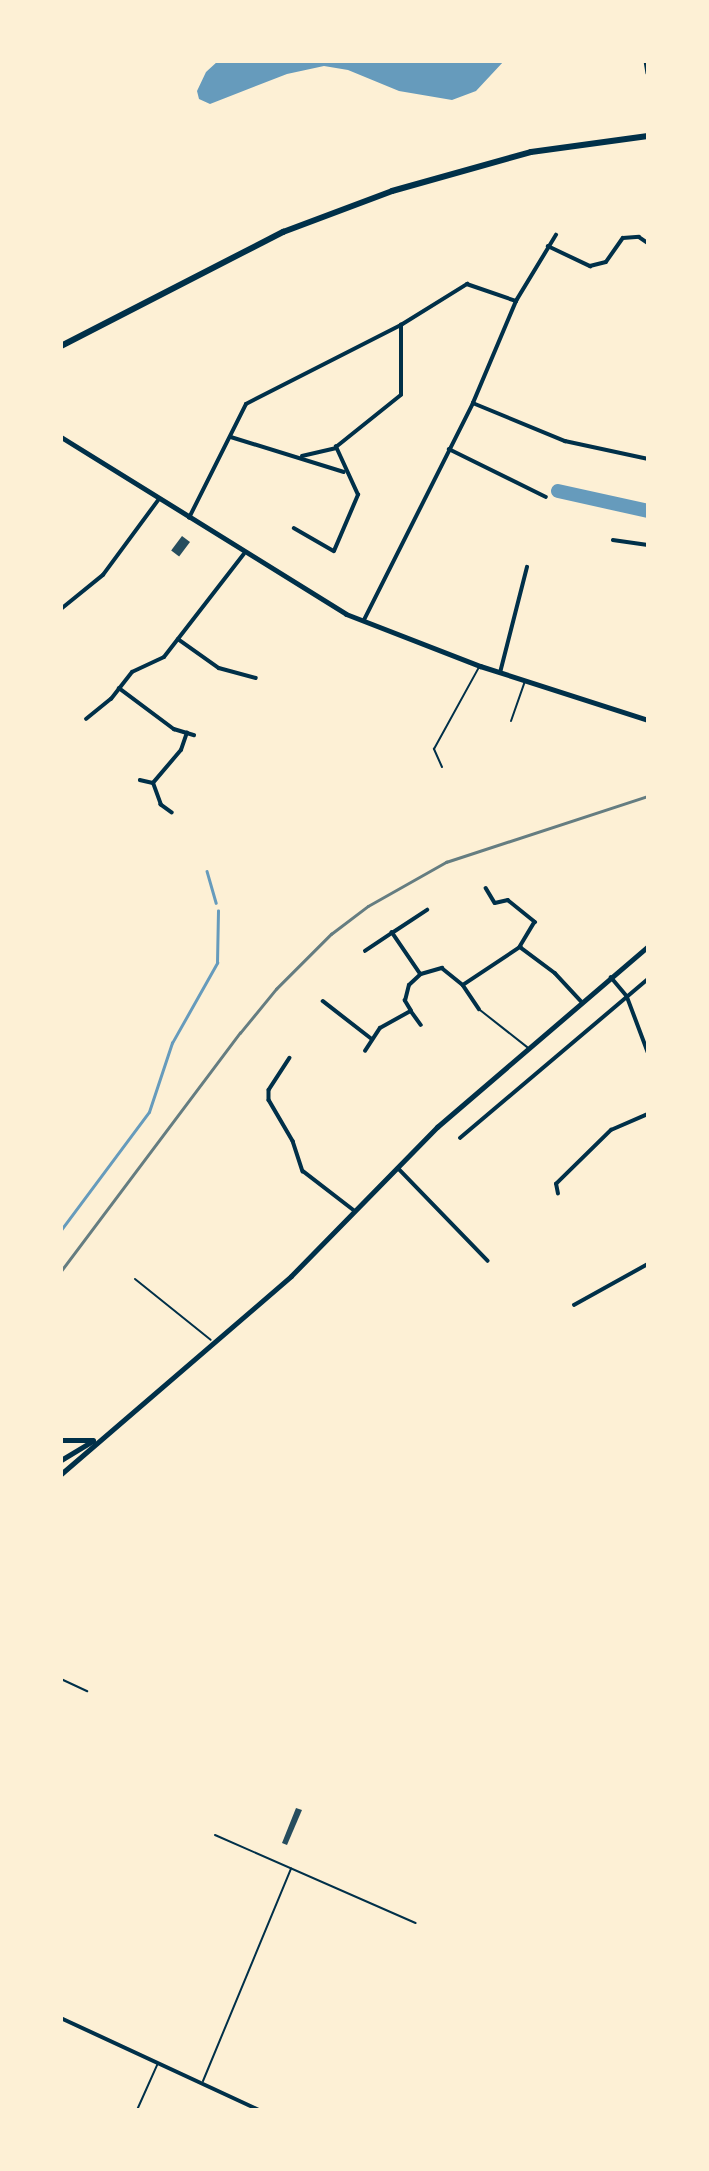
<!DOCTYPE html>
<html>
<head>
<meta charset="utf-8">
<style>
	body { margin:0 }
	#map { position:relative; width:709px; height:2171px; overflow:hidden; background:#fdf0d5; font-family:Helvetica,sans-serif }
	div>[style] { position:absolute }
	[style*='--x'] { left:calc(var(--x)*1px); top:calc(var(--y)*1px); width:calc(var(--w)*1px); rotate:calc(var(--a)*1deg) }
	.water>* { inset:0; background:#669bbc }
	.stream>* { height:2.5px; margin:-1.25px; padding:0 1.25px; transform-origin:1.25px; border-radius:1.25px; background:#669bbc }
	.river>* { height:14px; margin:-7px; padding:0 7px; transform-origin:7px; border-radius:7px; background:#669bbc }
	.building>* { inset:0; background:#264d5e; transform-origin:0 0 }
	.service>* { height:2px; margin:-1px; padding:0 1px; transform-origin:1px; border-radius:1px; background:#003049 }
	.minor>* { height:3.5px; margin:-1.75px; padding:0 1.75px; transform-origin:1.75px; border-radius:1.75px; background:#003049 }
	.secondary>* { height:5px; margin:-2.5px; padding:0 2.5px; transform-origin:2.5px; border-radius:2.5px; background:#003049 }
	.trunk>* { height:6px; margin:-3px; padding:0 3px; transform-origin:3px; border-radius:3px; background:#003049 }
	.rail>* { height:2.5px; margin:-1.25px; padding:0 1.25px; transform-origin:1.25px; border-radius:1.25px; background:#657d81 }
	span { translate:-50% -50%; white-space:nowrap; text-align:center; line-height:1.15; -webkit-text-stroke:7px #fdf0d5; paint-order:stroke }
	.frame { position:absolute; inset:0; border:63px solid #fdf0d5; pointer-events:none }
</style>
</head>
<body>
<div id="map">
	<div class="water">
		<div style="clip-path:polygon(218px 61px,504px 61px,476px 91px,452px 100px,399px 91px,348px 70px,324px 66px,287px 74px,210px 104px,199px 99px,197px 91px,206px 72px)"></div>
	</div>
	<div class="stream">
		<div style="--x:207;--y:871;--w:33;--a:74"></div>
		<div style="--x:61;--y:1230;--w:147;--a:-53.3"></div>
		<div style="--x:149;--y:1112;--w:73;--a:-71.6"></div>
		<div style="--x:172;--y:1043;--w:92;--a:-60.6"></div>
		<div style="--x:217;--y:963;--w:52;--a:-88.9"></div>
	</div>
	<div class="river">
		<div style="--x:558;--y:491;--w:92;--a:12.5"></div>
	</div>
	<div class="building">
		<div style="left:182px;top:536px;width:10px;height:18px;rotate:37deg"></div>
		<div style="clip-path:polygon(296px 1808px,302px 1810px,287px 1845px,282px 1843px)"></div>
	</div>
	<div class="service">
		<div style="--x:511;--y:721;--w:42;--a:-70.7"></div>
		<div style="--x:442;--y:767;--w:20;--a:-114"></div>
		<div style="--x:434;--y:749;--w:94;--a:-61.2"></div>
		<div style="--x:480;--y:1010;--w:60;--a:38.2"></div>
		<div style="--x:135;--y:1279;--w:97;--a:38.8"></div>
		<div style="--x:61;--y:1679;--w:29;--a:25"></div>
		<div style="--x:215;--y:1835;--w:219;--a:23.7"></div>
		<div style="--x:203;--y:2081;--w:230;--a:-67.5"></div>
		<div style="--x:137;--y:2110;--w:51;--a:-65.9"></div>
	</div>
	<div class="minor">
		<div style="--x:646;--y:61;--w:12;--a:81"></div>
		<div style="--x:548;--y:246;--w:47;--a:25.5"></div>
		<div style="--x:590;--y:266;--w:16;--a:-14"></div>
		<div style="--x:606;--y:262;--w:29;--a:-55"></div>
		<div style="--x:623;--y:238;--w:16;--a:-4"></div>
		<div style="--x:639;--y:237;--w:11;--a:34"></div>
		<div style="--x:473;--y:403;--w:100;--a:22.4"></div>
		<div style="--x:565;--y:441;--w:85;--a:12.2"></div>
		<div style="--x:231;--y:437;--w:118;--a:17.2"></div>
		<div style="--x:449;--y:449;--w:108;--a:26.3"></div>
		<div style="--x:302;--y:456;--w:35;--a:-13"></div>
		<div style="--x:189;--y:518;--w:127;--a:-63.4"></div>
		<div style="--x:246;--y:404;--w:174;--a:-27"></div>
		<div style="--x:401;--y:325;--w:78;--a:-31.8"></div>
		<div style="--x:467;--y:284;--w:52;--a:19.1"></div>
		<div style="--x:294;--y:528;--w:46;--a:29.9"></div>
		<div style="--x:334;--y:551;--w:61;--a:-66.8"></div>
		<div style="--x:358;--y:495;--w:53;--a:-114.6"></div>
		<div style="--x:336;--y:447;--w:83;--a:-38.7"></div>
		<div style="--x:401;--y:395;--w:70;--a:-90"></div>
		<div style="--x:613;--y:540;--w:35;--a:8"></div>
		<div style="--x:61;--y:609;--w:54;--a:-39"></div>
		<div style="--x:103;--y:575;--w:94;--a:-53.6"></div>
		<div style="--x:364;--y:620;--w:243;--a:-63.3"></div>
		<div style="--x:473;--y:403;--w:111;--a:-67.1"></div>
		<div style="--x:516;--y:301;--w:77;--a:-58.8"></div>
		<div style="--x:178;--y:639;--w:50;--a:35.3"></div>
		<div style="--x:219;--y:668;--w:38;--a:15"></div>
		<div style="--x:500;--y:673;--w:109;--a:-75.7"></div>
		<div style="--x:119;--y:688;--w:69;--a:36.7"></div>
		<div style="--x:174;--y:729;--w:21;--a:17"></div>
		<div style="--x:86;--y:719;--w:32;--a:-39"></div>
		<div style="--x:111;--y:699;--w:34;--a:-52"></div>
		<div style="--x:132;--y:672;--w:35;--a:-25"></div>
		<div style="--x:164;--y:657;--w:130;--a:-52.2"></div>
		<div style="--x:140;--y:780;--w:13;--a:13"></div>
		<div style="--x:172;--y:813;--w:14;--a:-144"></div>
		<div style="--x:161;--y:805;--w:23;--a:-110"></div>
		<div style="--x:153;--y:783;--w:43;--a:-49.7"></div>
		<div style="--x:181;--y:750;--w:18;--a:-71"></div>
		<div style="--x:486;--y:888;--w:17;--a:59"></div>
		<div style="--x:495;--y:903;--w:13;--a:-13"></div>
		<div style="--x:508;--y:900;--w:35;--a:39"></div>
		<div style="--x:535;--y:922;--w:29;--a:121"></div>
		<div style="--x:520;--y:947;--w:44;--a:36.6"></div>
		<div style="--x:555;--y:973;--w:40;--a:47"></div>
		<div style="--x:365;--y:951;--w:32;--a:-34"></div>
		<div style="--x:420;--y:974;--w:50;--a:-124.3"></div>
		<div style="--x:392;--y:933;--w:42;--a:-33.3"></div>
		<div style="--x:611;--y:977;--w:25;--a:50"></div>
		<div style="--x:627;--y:996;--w:60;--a:69.4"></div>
		<div style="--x:463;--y:985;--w:29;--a:56"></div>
		<div style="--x:323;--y:1001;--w:62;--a:37.8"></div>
		<div style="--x:411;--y:1011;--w:17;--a:54"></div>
		<div style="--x:365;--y:1051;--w:27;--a:-57"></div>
		<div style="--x:380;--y:1028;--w:35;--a:-29"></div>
		<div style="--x:411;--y:1011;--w:12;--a:-121"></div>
		<div style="--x:405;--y:1001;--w:16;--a:-76"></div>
		<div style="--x:409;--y:985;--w:16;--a:-43"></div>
		<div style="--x:421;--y:974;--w:22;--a:-16"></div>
		<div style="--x:442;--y:968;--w:27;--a:39"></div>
		<div style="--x:463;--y:985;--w:69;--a:-33.7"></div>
		<div style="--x:290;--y:1058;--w:38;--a:123"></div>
		<div style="--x:269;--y:1090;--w:10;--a:90"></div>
		<div style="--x:269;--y:1100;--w:48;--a:59.7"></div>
		<div style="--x:293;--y:1141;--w:32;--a:72"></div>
		<div style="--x:303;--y:1171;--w:66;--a:37.6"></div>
		<div style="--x:460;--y:1138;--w:246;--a:-40.2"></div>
		<div style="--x:398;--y:1168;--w:129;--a:45.9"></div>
		<div style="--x:558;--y:1194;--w:10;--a:-101"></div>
		<div style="--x:556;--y:1184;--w:77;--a:-44.5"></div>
		<div style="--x:611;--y:1130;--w:40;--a:-23.4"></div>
		<div style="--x:574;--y:1305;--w:85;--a:-29"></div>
		<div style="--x:61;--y:2018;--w:218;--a:24.9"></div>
	</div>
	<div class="secondary">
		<div style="--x:61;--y:437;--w:335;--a:31.8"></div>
		<div style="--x:346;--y:614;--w:144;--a:21.2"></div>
		<div style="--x:480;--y:666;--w:176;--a:17.8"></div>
		<div style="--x:61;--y:1440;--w:32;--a:0"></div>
		<div style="--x:61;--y:1460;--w:37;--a:-31"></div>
		<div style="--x:61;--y:1474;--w:303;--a:-40.7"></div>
		<div style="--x:291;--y:1276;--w:209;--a:-45.6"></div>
		<div style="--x:437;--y:1127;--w:278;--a:-40.6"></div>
	</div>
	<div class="trunk">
		<div style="--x:61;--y:346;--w:250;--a:-27.2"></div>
		<div style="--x:283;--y:232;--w:116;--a:-20.6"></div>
		<div style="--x:392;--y:191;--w:144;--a:-15.7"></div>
		<div style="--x:531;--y:152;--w:118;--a:-7.8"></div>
	</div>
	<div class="rail">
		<div style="--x:61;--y:1271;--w:298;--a:-53.1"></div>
		<div style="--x:240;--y:1033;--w:57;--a:-50.7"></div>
		<div style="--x:276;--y:989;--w:78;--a:-45"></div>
		<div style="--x:331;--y:934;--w:46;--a:-37.1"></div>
		<div style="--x:368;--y:906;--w:90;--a:-29.4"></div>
		<div style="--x:446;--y:862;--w:213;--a:-18.1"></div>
	</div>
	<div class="frame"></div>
</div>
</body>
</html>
